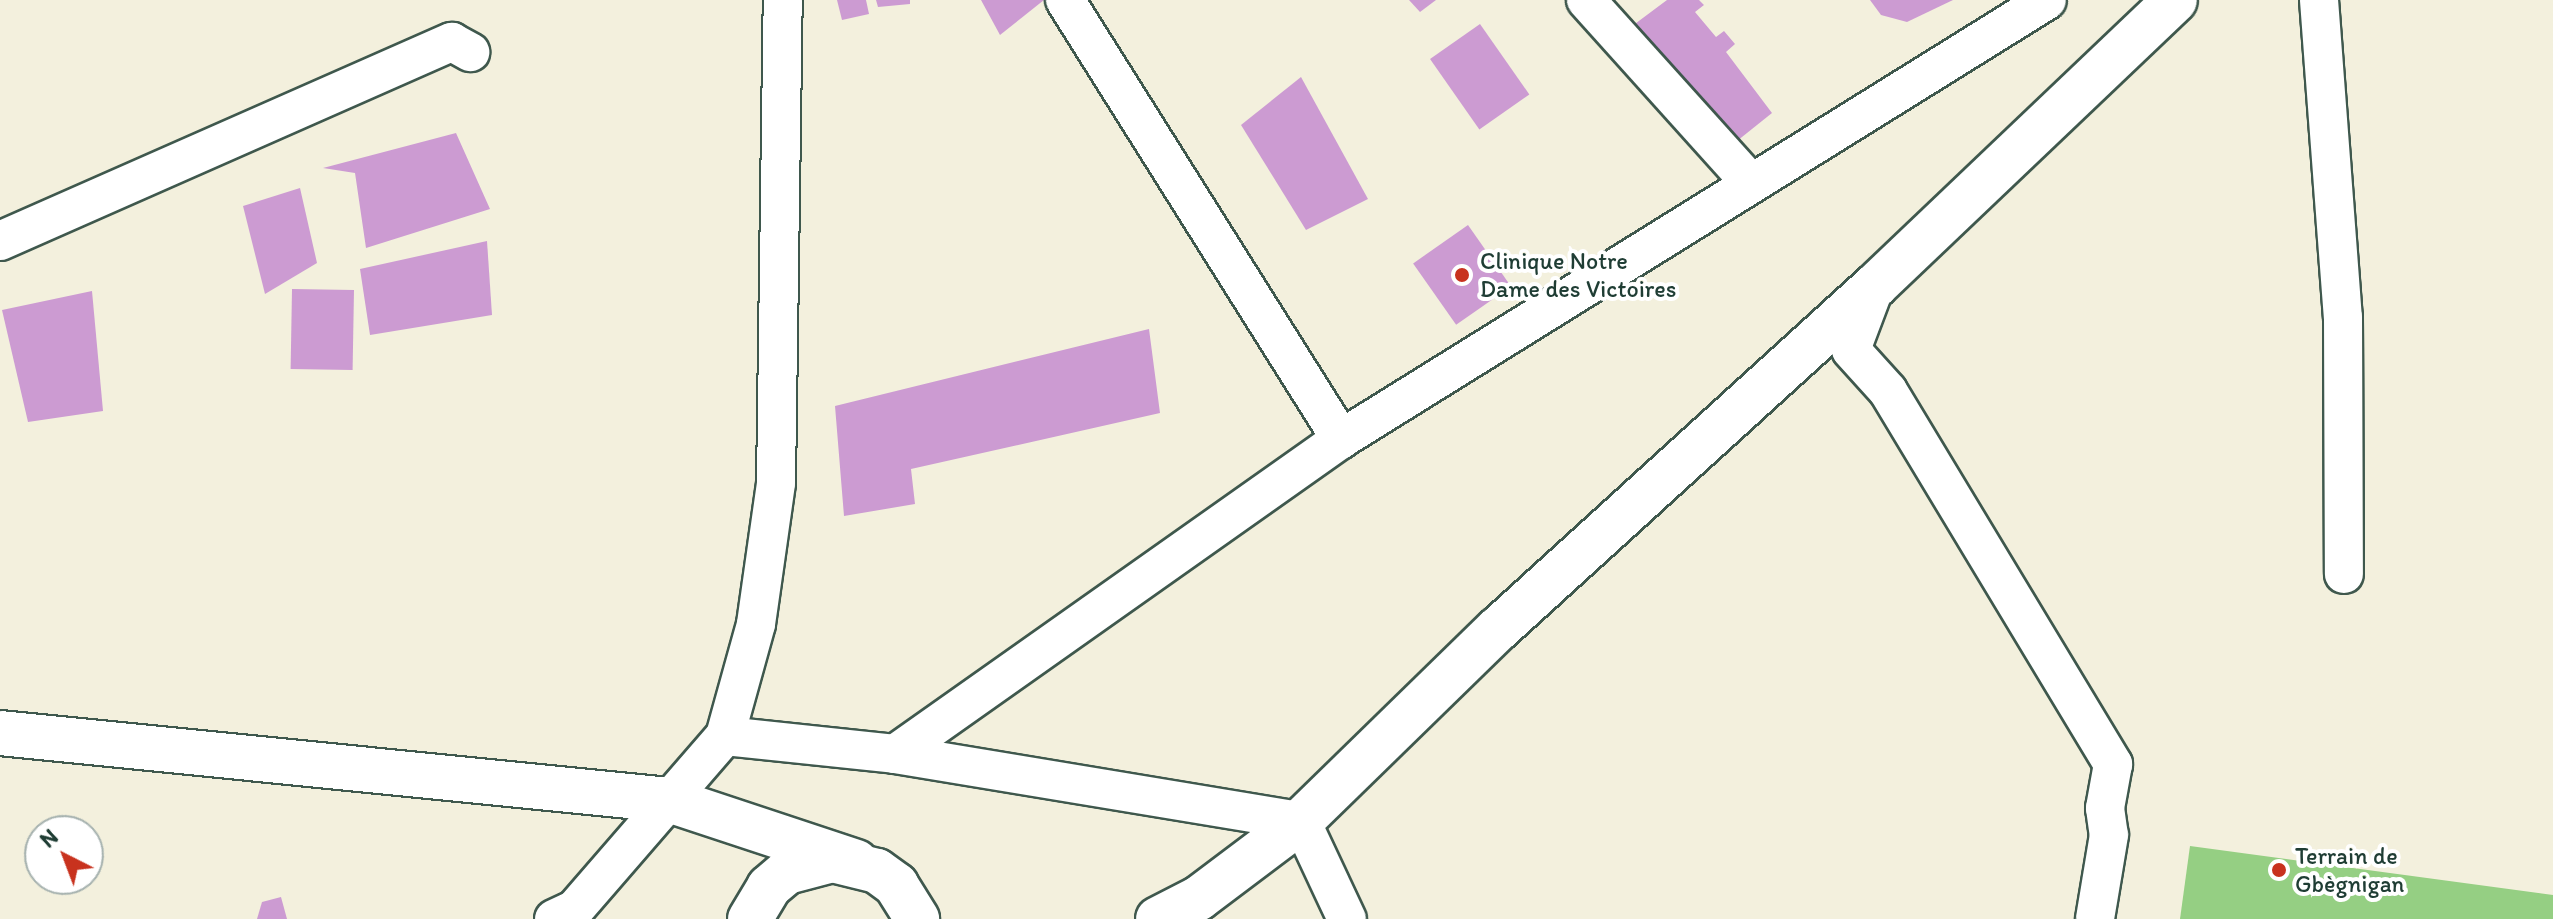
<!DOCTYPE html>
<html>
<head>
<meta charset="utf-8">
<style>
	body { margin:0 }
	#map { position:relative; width:2553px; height:919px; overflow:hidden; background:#f3f0dd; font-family:Itim,sans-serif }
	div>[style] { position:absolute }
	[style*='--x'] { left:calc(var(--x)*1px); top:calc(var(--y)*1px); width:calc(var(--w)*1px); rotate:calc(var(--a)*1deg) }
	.green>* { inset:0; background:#95cf83 }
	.building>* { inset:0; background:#cc9bd2; transform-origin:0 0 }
	.roads { filter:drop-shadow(2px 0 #3f584d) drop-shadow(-2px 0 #3f584d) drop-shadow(0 2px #3f584d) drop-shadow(0 -2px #3f584d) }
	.minor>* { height:38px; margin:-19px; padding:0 19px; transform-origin:19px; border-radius:19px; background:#fff }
	.tertiary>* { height:44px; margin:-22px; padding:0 22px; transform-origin:22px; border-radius:22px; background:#fff }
	.secondary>* { height:44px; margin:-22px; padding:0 22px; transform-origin:22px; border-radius:22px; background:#fff }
	.dots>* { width:22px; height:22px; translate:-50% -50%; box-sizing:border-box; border:4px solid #fff; border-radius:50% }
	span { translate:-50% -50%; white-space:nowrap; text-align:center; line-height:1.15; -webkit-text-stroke:8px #fff; paint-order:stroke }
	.poi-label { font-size:24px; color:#1f3d34 }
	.left { translate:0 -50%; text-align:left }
	.north { position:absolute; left:24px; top:815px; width:80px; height:80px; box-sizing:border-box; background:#fff; border:2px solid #a5b1ae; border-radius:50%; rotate:318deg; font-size:22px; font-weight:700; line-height:32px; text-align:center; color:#1f3d34 }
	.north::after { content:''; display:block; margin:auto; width:28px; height:36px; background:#c8321e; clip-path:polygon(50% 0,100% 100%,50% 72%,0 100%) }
</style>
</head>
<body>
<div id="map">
	<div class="green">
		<div style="clip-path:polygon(2190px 846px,2553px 895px,2553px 919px,2180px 919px)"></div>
	</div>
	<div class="building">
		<div style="clip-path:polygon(837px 0,866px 0,869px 14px,842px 20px)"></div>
		<div style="clip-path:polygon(876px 0,910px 0,910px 4px,878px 7px)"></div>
		<div style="clip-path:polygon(981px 0,1044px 0,1000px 35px)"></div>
		<div style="clip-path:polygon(1409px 0,1436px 0,1420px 12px)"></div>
		<div style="clip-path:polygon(1667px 0,1699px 0,1704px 5px,1695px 12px,1716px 37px,1724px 31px,1735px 44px,1726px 52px,1772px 113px,1722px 153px,1608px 44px)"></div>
		<div style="clip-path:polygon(1870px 0,1953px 0,1907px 22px,1881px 15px)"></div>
		<div style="left:1480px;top:24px;width:86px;height:61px;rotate:55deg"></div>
		<div style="clip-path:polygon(1301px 77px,1368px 199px,1306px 230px,1241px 125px)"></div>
		<div style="clip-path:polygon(456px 133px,490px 209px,366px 248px,355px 173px,323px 168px)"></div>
		<div style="clip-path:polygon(300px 188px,317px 263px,265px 294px,243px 206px)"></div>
		<div style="left:1468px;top:225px;width:75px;height:67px;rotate:55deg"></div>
		<div style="clip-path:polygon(487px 241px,492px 315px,370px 335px,360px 269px)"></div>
		<div style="left:354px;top:290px;width:80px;height:62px;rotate:91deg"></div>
		<div style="clip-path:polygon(92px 291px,103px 411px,28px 422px,2px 310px)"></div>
		<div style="clip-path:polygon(1149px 329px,1160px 413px,911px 469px,915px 504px,844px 516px,835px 406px)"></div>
		<div style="clip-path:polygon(281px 897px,287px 919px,257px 919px,262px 902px)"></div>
	</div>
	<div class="roads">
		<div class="minor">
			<div style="--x:1065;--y:0;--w:519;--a:57.84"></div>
			<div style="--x:1586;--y:0;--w:245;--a:48"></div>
			<div style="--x:2319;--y:0;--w:318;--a:85.7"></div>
			<div style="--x:2343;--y:317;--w:257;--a:89.8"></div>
			<div style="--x:0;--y:241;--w:494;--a:-23.8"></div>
			<div style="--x:452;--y:42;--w:21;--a:29"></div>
			<div style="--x:1875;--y:286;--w:68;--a:110.6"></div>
			<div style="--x:1851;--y:350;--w:55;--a:47.9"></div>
			<div style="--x:1888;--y:391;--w:436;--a:58.9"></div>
			<div style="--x:2113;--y:764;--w:45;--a:100.3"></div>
			<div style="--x:2105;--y:808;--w:27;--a:82"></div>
			<div style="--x:2109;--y:835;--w:85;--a:99.5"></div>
			<div style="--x:725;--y:736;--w:171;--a:6"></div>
			<div style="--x:895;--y:754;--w:411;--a:9.4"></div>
			<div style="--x:1301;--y:821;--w:108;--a:64.9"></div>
			<div style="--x:895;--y:754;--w:546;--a:-35.23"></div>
			<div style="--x:1341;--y:439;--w:831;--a:-31.87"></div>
			<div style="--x:554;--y:919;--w:23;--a:-25"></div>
			<div style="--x:575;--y:909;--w:229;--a:-49.1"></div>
			<div style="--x:725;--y:736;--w:116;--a:-74.5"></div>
			<div style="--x:756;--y:624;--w:142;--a:-81.9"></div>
			<div style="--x:776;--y:483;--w:483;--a:-89.2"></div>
		</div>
		<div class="tertiary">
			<div style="--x:0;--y:733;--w:672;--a:5.72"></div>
			<div style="--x:669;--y:800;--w:197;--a:18.3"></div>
			<div style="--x:750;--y:919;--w:37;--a:-59"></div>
			<div style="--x:769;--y:887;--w:23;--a:-40"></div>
			<div style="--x:787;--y:872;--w:47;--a:-14.9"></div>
			<div style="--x:832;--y:860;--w:46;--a:13.7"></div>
			<div style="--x:877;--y:871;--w:24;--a:36"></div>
			<div style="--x:896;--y:885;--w:40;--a:58"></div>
		</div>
		<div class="secondary">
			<div style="--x:1158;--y:919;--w:46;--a:-27.1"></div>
			<div style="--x:1199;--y:898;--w:128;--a:-37"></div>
			<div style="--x:1301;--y:821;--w:275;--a:-44.3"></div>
			<div style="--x:1498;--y:629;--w:510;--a:-42.3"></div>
			<div style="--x:1875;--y:286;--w:414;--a:-43.6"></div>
		</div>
	</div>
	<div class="dots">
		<div style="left:1462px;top:275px;background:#c8321e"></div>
		<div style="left:2279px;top:870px;background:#c8321e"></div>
	</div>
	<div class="poi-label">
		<span class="left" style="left:1480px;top:275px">Clinique Notre<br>Dame des Victoires</span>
		<span class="left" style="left:2295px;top:870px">Terrain de<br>Gbègnigan</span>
	</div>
	<div class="north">N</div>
</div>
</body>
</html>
